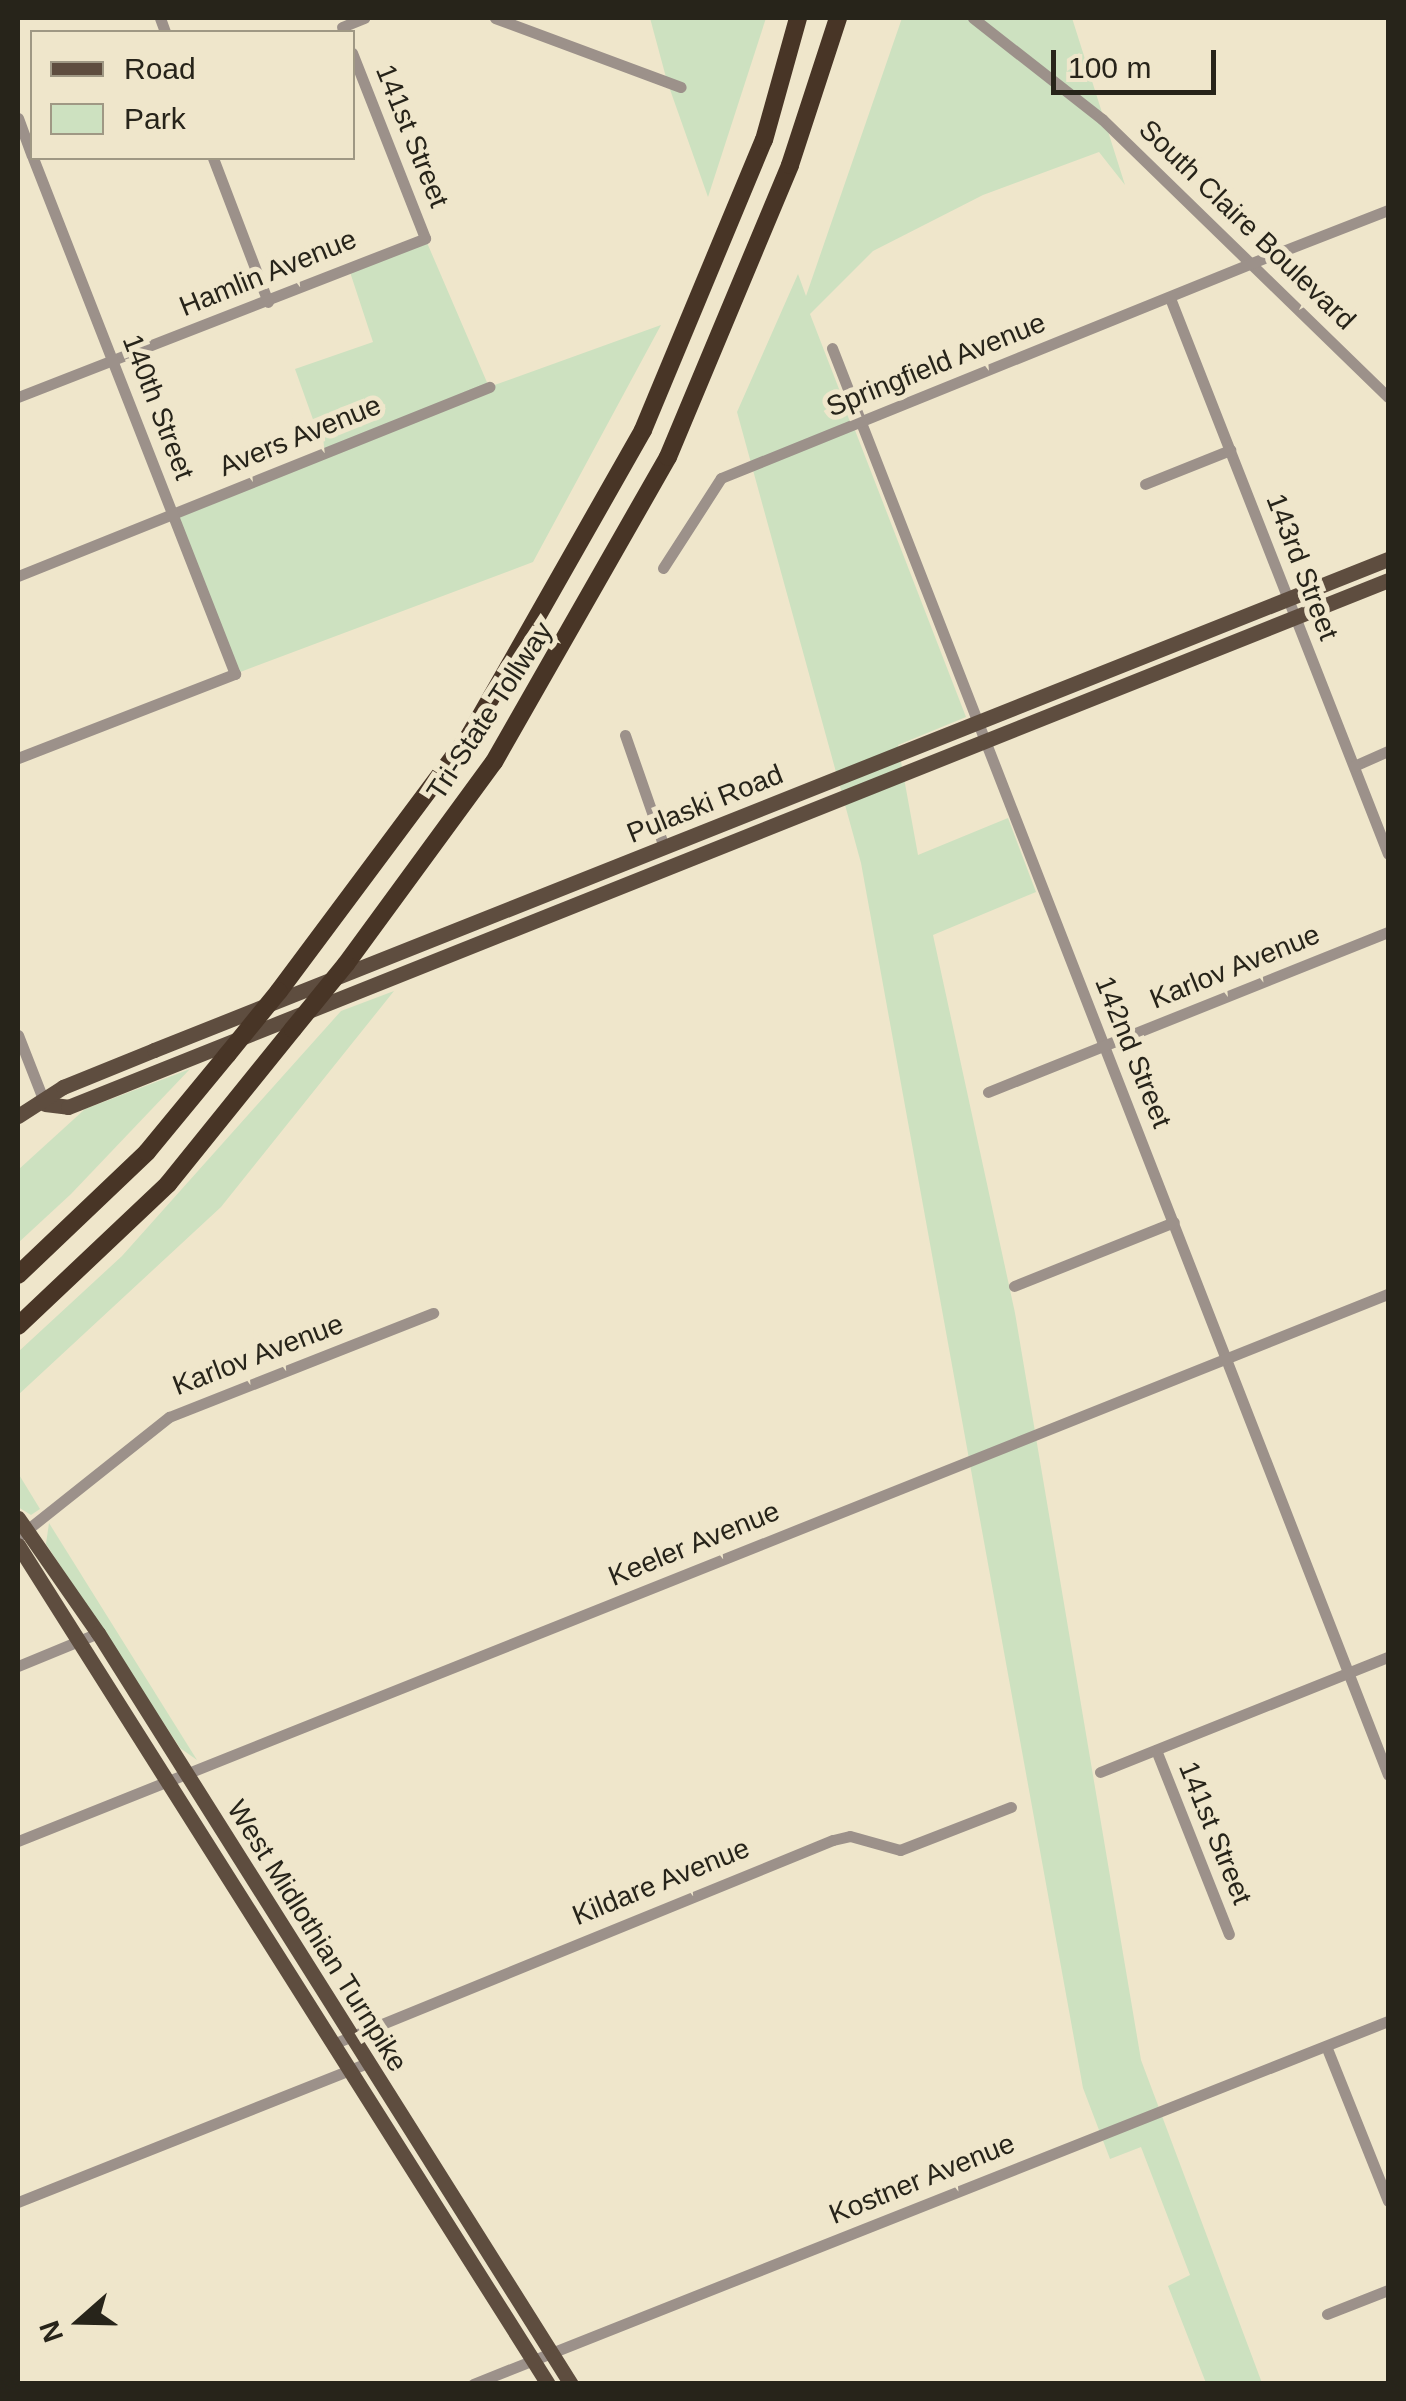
<!DOCTYPE html>
<html>
<head>
<meta charset="utf-8">
<style>
	body { margin:0 }
	#map { position:relative; width:1406px; height:2401px; overflow:hidden; background:#efe6cb; font-family:Helvetica,sans-serif }
	div>[style] { position:absolute }
	[style*='--x'] { left:calc(var(--x)*1px); top:calc(var(--y)*1px); width:calc(var(--w)*1px); rotate:calc(var(--a)*1deg) }
	.green>* { inset:0; background:#cde1c0 }
	.minor>* { height:11px; margin:-5.5px; padding:0 5.5px; transform-origin:5.5px; border-radius:5.5px; background:#9c918a }
	.major>* { height:15px; margin:-7.5px; padding:0 7.5px; transform-origin:7.5px; border-radius:7.5px; background:#5e4d3f }
	.highway>* { height:18px; margin:-9px; padding:0 9px; transform-origin:9px; border-radius:9px; background:#483526 }
	.highway-bridge>* { height:18px; margin:-9px; padding:0 9px; transform-origin:9px; border-radius:9px; background:#483526 }
	span { translate:-50% -50%; white-space:nowrap; text-align:center; line-height:1.15; -webkit-text-stroke:10px #efe6cb; paint-order:stroke }
	.street-label { font-size:28px; color:#27241a }
	.frame { position:absolute; inset:0; border:20px solid #27241a; pointer-events:none }
	.legend { position:absolute; left:30px; top:30px; width:325px; height:130px; box-sizing:border-box; background:#efe6cb; border:2px solid #9f9884; margin:0; padding:12px 18px; list-style:none; font-size:30px; color:#27241a }
	.legend li { display:flex; align-items:center; gap:20px; height:50px }
	.legend b { width:50px; border:2px solid #9f9884 }
	.north { position:absolute; left:30px; top:2271px; width:100px; height:100px; -webkit-text-stroke:8px #efe6cb; paint-order:stroke; rotate:250deg; font-size:28px; font-weight:700; line-height:40px; text-align:center; color:#27241a }
	.north::after { content:''; display:block; margin:auto; width:35px; height:45px; background:#27241a; clip-path:polygon(50% 0,100% 100%,50% 72%,0 100%) }
	.scale { position:absolute; left:1051px; top:50px; width:165px; height:45px; box-sizing:border-box; border:5px solid #27241a; border-top:0; padding-left:12px; font-size:30px; line-height:35px; white-space:nowrap; color:#27241a; -webkit-text-stroke:8px #efe6cb; paint-order:stroke }
</style>
</head>
<body>
<div id="map">
	<div class="green">
		<div style="clip-path:polygon(650px 18px,766px 18px,708px 197px,667px 81px)"></div>
		<div style="clip-path:polygon(902px 18px,1072px 18px,1125px 185px,1099px 152px,983px 195px,873px 251px,810px 314px,966px 717px,898px 745px,918px 855px,1008px 818px,1036px 892px,933px 935px,1015px 1313px,1141px 2060px,1262px 2383px,1206px 2383px,1168px 2286px,1190px 2275px,1141px 2147px,1110px 2159px,1083px 2088px,861px 863px,737px 412px,798px 274px,806px 296px)"></div>
		<div style="clip-path:polygon(425px 238px,489px 387px,661px 325px,533px 562px,235px 674px,172px 514px,325px 453px,295px 369px,373px 342px,349px 269px)"></div>
		<div style="clip-path:polygon(394px 991px,221px 1207px,18px 1395px,18px 1352px,122px 1256px,341px 1011px)"></div>
		<div style="clip-path:polygon(190px 1069px,71px 1194px,18px 1243px,18px 1170px,85px 1109px)"></div>
		<div style="clip-path:polygon(18px 1473px,40px 1509px,31px 1515px,18px 1507px)"></div>
		<div style="clip-path:polygon(49px 1523px,197px 1760px,180px 1748px,46px 1544px)"></div>
	</div>
	<div class="minor">
		<div style="--x:160;--y:18;--w:15;--a:70"></div>
		<div style="--x:495;--y:18;--w:198;--a:20.4"></div>
		<div style="--x:973;--y:18;--w:164;--a:38.1"></div>
		<div style="--x:1102;--y:119;--w:399;--a:44.2"></div>
		<div style="--x:342;--y:27;--w:24;--a:-22"></div>
		<div style="--x:18;--y:118;--w:40;--a:69.8"></div>
		<div style="--x:213;--y:158;--w:154;--a:69.1"></div>
		<div style="--x:1275;--y:254;--w:121;--a:-21.3"></div>
		<div style="--x:1170;--y:298;--w:597;--a:68.59"></div>
		<div style="--x:832;--y:348;--w:1531;--a:68.71"></div>
		<div style="--x:18;--y:397;--w:437;--a:-21.3"></div>
		<div style="--x:425;--y:238;--w:199;--a:-111.5"></div>
		<div style="--x:1145;--y:484;--w:92;--a:-21.8"></div>
		<div style="--x:663;--y:568;--w:107;--a:-57.2"></div>
		<div style="--x:721;--y:478;--w:591;--a:-22.05"></div>
		<div style="--x:18;--y:576;--w:508;--a:-21.86"></div>
		<div style="--x:625;--y:735;--w:119;--a:70.8"></div>
		<div style="--x:18;--y:758;--w:233;--a:-21.2"></div>
		<div style="--x:235;--y:674;--w:554;--a:-111.38"></div>
		<div style="--x:1354;--y:766;--w:37;--a:-24"></div>
		<div style="--x:18;--y:1035;--w:74;--a:68.6"></div>
		<div style="--x:988;--y:1092;--w:431;--a:-21.8"></div>
		<div style="--x:1014;--y:1286;--w:172;--a:-21.8"></div>
		<div style="--x:18;--y:1537;--w:193;--a:-38.5"></div>
		<div style="--x:169;--y:1417;--w:284;--a:-21.5"></div>
		<div style="--x:18;--y:1666;--w:87;--a:-22.4"></div>
		<div style="--x:1156;--y:1750;--w:198;--a:68.4"></div>
		<div style="--x:1100;--y:1772;--w:310;--a:-21.8"></div>
		<div style="--x:18;--y:1841;--w:1475;--a:-21.77"></div>
		<div style="--x:333;--y:2044;--w:540;--a:-22.2"></div>
		<div style="--x:833;--y:1840;--w:17;--a:-13"></div>
		<div style="--x:850;--y:1836;--w:52;--a:15.6"></div>
		<div style="--x:900;--y:1850;--w:119;--a:-21.2"></div>
		<div style="--x:1326;--y:2046;--w:167;--a:68.2"></div>
		<div style="--x:18;--y:2202;--w:377;--a:-21.7"></div>
		<div style="--x:1327;--y:2314;--w:66;--a:-21.5"></div>
		<div style="--x:473;--y:2384;--w:984;--a:-21.64"></div>
	</div>
	<div class="major">
		<div style="--x:45;--y:1104;--w:23;--a:7"></div>
		<div style="--x:68;--y:1107;--w:1421;--a:-21.76"></div>
		<div style="--x:18;--y:1116;--w:54;--a:-32.8"></div>
		<div style="--x:63;--y:1087;--w:98;--a:-22.1"></div>
		<div style="--x:154;--y:1050;--w:1328;--a:-21.7"></div>
		<div style="--x:18;--y:1518;--w:140;--a:55.2"></div>
		<div style="--x:98;--y:1633;--w:888;--a:57.8"></div>
		<div style="--x:18;--y:1545;--w:992;--a:57.72"></div>
	</div>
	<div class="highway">
		<div style="--x:346;--y:964;--w:250;--a:-53.8"></div>
		<div style="--x:494;--y:762;--w:351;--a:-60.3"></div>
		<div style="--x:668;--y:457;--w:316;--a:-67.3"></div>
		<div style="--x:790;--y:165;--w:155;--a:-71.9"></div>
		<div style="--x:279;--y:991;--w:322;--a:-53.3"></div>
		<div style="--x:471;--y:733;--w:348;--a:-60.4"></div>
		<div style="--x:643;--y:430;--w:314;--a:-67.4"></div>
		<div style="--x:764;--y:140;--w:127;--a:-74.4"></div>
		<div style="--x:18;--y:1275;--w:178;--a:-43.6"></div>
		<div style="--x:147;--y:1152;--w:126;--a:-50.5"></div>
		<div style="--x:18;--y:1326;--w:207;--a:-43.4"></div>
		<div style="--x:168;--y:1184;--w:199;--a:-51.1"></div>
	</div>
	<div class="highway-bridge">
		<div style="--x:293;--y:1029;--w:84;--a:-50.8"></div>
		<div style="--x:227;--y:1055;--w:82;--a:-50.9"></div>
	</div>
	<div class="street-label">
		<span style="left:412px;top:136px;rotate:68deg">141st Street</span>
		<span style="left:1247px;top:225px;rotate:44deg">South Claire Boulevard</span>
		<span style="left:268px;top:273px;rotate:-22deg">Hamlin Avenue</span>
		<span style="left:936px;top:365px;rotate:-22deg">Springfield Avenue</span>
		<span style="left:158px;top:407px;rotate:69deg">140th Street</span>
		<span style="left:300px;top:436px;rotate:-22deg">Avers Avenue</span>
		<span style="left:1302px;top:567px;rotate:69deg">143rd Street</span>
		<span style="left:490px;top:711px;rotate:-57deg">Tri-State Tollway</span>
		<span style="left:705px;top:804px;rotate:-22deg">Pulaski Road</span>
		<span style="left:1235px;top:967px;rotate:-22deg">Karlov Avenue</span>
		<span style="left:1133px;top:1052px;rotate:68deg">142nd Street</span>
		<span style="left:258px;top:1355px;rotate:-21deg">Karlov Avenue</span>
		<span style="left:694px;top:1544px;rotate:-22deg">Keeler Avenue</span>
		<span style="left:1215px;top:1833px;rotate:68deg">141st Street</span>
		<span style="left:661px;top:1882px;rotate:-22deg">Kildare Avenue</span>
		<span style="left:317px;top:1936px;rotate:58deg">West Midlothian Turnpike</span>
		<span style="left:922px;top:2179px;rotate:-22deg">Kostner Avenue</span>
	</div>
	<div class="frame"></div>
	<ul class="legend">
	<li><b style="height:12px;background:#5e4d3f"></b>Road</li>
	<li><b style="height:28px;background:#cde1c0"></b>Park</li>
	</ul>
	<div class="north">N</div>
	<div class="scale">100 m</div>
</div>
</body>
</html>
